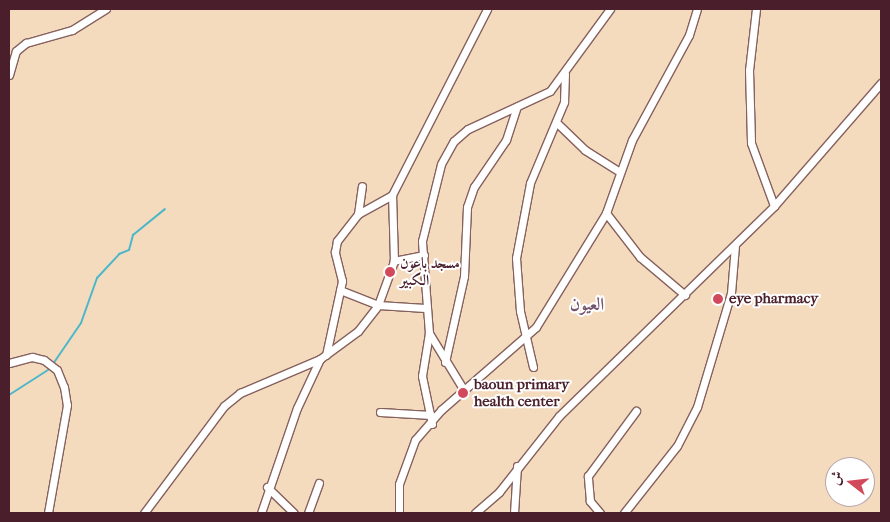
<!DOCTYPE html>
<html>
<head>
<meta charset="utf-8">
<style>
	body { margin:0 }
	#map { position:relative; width:890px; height:522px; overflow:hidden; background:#f4dbbe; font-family:"IM FELL French Canon",Amiri,serif }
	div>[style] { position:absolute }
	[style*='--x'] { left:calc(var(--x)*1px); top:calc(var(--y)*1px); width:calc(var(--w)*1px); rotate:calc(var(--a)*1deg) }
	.stream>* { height:2px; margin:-1px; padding:0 1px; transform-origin:1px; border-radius:1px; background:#4db7ca }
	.roads { filter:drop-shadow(1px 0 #86615e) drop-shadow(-1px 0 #86615e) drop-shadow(0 1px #86615e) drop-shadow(0 -1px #86615e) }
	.minor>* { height:7px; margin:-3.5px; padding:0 3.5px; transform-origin:3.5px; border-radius:3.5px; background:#fff }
	.dots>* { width:14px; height:14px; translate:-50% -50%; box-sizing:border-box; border:2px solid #fff; border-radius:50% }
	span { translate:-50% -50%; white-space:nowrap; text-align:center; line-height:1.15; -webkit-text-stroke:4px #fff; paint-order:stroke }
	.poi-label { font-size:15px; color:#4a1f2b; font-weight:700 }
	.left { translate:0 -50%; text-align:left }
	.quarter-label { font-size:18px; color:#75556e; font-weight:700 }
	.frame { position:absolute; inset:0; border:10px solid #4a1f2b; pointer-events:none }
	.north { position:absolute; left:825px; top:457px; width:50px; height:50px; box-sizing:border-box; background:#fff; border:1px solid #b7a5aa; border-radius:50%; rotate:286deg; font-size:14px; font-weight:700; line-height:20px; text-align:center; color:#4a1f2b }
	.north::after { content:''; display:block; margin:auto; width:18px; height:22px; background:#d1495b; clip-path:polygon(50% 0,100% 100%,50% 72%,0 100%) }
</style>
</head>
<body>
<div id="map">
	<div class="stream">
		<div style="--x:53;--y:364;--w:50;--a:-55.7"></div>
		<div style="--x:81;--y:323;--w:48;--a:-70.4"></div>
		<div style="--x:97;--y:278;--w:33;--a:-47"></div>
		<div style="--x:119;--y:254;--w:11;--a:-22"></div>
		<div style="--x:129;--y:250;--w:16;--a:-75"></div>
		<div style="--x:133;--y:235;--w:41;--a:-39.1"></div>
		<div style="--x:9;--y:395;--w:50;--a:-32.7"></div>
	</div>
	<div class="roads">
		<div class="minor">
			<div style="--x:756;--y:9;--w:61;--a:96.5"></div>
			<div style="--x:749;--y:70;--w:73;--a:88.4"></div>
			<div style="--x:751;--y:143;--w:67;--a:69.9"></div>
			<div style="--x:9;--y:75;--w:25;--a:-74"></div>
			<div style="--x:16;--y:51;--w:13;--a:-39"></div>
			<div style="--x:26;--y:43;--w:48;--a:-15.8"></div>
			<div style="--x:72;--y:30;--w:40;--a:-32"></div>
			<div style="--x:557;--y:123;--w:39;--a:44"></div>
			<div style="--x:585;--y:150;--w:41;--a:32.2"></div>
			<div style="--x:606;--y:213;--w:56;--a:52.3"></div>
			<div style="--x:640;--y:257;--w:59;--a:40.2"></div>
			<div style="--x:358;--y:214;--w:28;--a:-82"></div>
			<div style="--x:424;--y:255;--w:31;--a:169"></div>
			<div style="--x:394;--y:261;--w:66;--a:-91.7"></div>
			<div style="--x:392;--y:195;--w:209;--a:-62.9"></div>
			<div style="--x:340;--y:290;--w:41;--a:21.5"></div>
			<div style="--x:378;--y:305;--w:47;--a:3.7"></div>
			<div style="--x:429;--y:333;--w:69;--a:58.6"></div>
			<div style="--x:326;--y:355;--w:76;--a:-77.8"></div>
			<div style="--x:342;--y:281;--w:30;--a:-104"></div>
			<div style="--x:335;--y:252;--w:11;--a:-80"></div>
			<div style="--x:337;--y:241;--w:34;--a:-52"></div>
			<div style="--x:358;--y:214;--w:39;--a:-29"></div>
			<div style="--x:445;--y:362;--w:88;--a:-77.5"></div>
			<div style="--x:464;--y:276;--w:69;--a:-87.5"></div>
			<div style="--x:467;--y:207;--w:21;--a:-71"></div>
			<div style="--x:474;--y:187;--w:57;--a:-55.8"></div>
			<div style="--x:506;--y:140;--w:35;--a:-72"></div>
			<div style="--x:9;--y:363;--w:24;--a:-15"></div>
			<div style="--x:32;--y:357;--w:12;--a:14"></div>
			<div style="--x:44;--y:360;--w:16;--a:38"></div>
			<div style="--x:57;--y:370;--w:18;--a:68"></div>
			<div style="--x:64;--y:387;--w:18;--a:81"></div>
			<div style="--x:67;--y:405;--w:110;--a:100"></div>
			<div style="--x:533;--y:367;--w:57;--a:-103.1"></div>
			<div style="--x:520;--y:311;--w:53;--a:-94.3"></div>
			<div style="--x:516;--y:258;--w:76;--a:-79.4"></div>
			<div style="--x:530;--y:183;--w:88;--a:-67.2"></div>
			<div style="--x:564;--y:102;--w:28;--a:-88"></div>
			<div style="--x:380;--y:412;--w:51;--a:3.4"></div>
			<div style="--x:432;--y:424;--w:49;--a:-101.8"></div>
			<div style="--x:422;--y:376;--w:44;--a:-80.8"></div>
			<div style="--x:429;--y:333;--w:92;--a:-94.4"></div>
			<div style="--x:422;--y:241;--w:79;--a:-76.1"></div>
			<div style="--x:441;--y:164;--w:26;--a:-61"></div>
			<div style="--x:454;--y:141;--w:18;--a:-41"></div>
			<div style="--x:468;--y:129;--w:90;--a:-24.9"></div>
			<div style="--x:550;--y:91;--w:102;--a:-53.8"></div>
			<div style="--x:267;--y:487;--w:37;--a:44"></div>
			<div style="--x:144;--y:513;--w:134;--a:-53.2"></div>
			<div style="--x:224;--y:406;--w:21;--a:-39"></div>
			<div style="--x:240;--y:393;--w:87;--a:-23"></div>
			<div style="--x:320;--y:359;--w:47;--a:-36.4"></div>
			<div style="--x:358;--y:331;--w:33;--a:-52"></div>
			<div style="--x:378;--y:305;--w:47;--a:-70"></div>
			<div style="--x:261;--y:513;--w:111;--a:-71.1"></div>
			<div style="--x:297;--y:408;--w:54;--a:-64.9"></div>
			<div style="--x:308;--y:513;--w:32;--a:-70"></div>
			<div style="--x:399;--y:513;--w:29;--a:-90"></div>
			<div style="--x:399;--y:484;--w:47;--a:-70"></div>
			<div style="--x:415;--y:440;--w:40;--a:-49"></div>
			<div style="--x:441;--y:410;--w:126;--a:-41.1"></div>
			<div style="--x:536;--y:327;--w:134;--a:-58.4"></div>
			<div style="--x:606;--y:213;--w:77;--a:-70.4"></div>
			<div style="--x:632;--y:140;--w:119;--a:-61.5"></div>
			<div style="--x:689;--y:35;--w:27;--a:-73"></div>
			<div style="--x:475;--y:513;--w:32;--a:-41"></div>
			<div style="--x:499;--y:492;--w:97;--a:-51.7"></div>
			<div style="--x:559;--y:416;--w:301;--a:-44.3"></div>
			<div style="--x:774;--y:206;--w:163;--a:-49"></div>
			<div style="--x:514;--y:513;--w:47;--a:-86.3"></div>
			<div style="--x:600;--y:513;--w:16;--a:-130"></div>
			<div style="--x:590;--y:501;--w:25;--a:-95"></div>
			<div style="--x:588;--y:476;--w:81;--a:-53.6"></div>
			<div style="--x:624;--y:513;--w:85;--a:-51.7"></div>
			<div style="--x:677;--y:446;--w:44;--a:-62.9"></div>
			<div style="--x:697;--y:407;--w:119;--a:-73.4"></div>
			<div style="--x:731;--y:293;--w:48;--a:-85.2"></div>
		</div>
	</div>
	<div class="dots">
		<div style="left:390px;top:272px;background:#d1495b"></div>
		<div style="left:718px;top:299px;background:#d1495b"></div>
		<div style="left:463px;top:393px;background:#d1495b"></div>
	</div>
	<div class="poi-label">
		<span class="left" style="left:400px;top:272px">مسجد باعون<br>الكبير</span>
		<span class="left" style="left:729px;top:299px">eye pharmacy</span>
		<span class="left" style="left:474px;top:393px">baoun primary<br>health center</span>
	</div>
	<div class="quarter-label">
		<span style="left:587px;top:305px">العيون</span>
	</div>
	<div class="frame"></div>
	<div class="north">ش</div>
</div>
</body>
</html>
